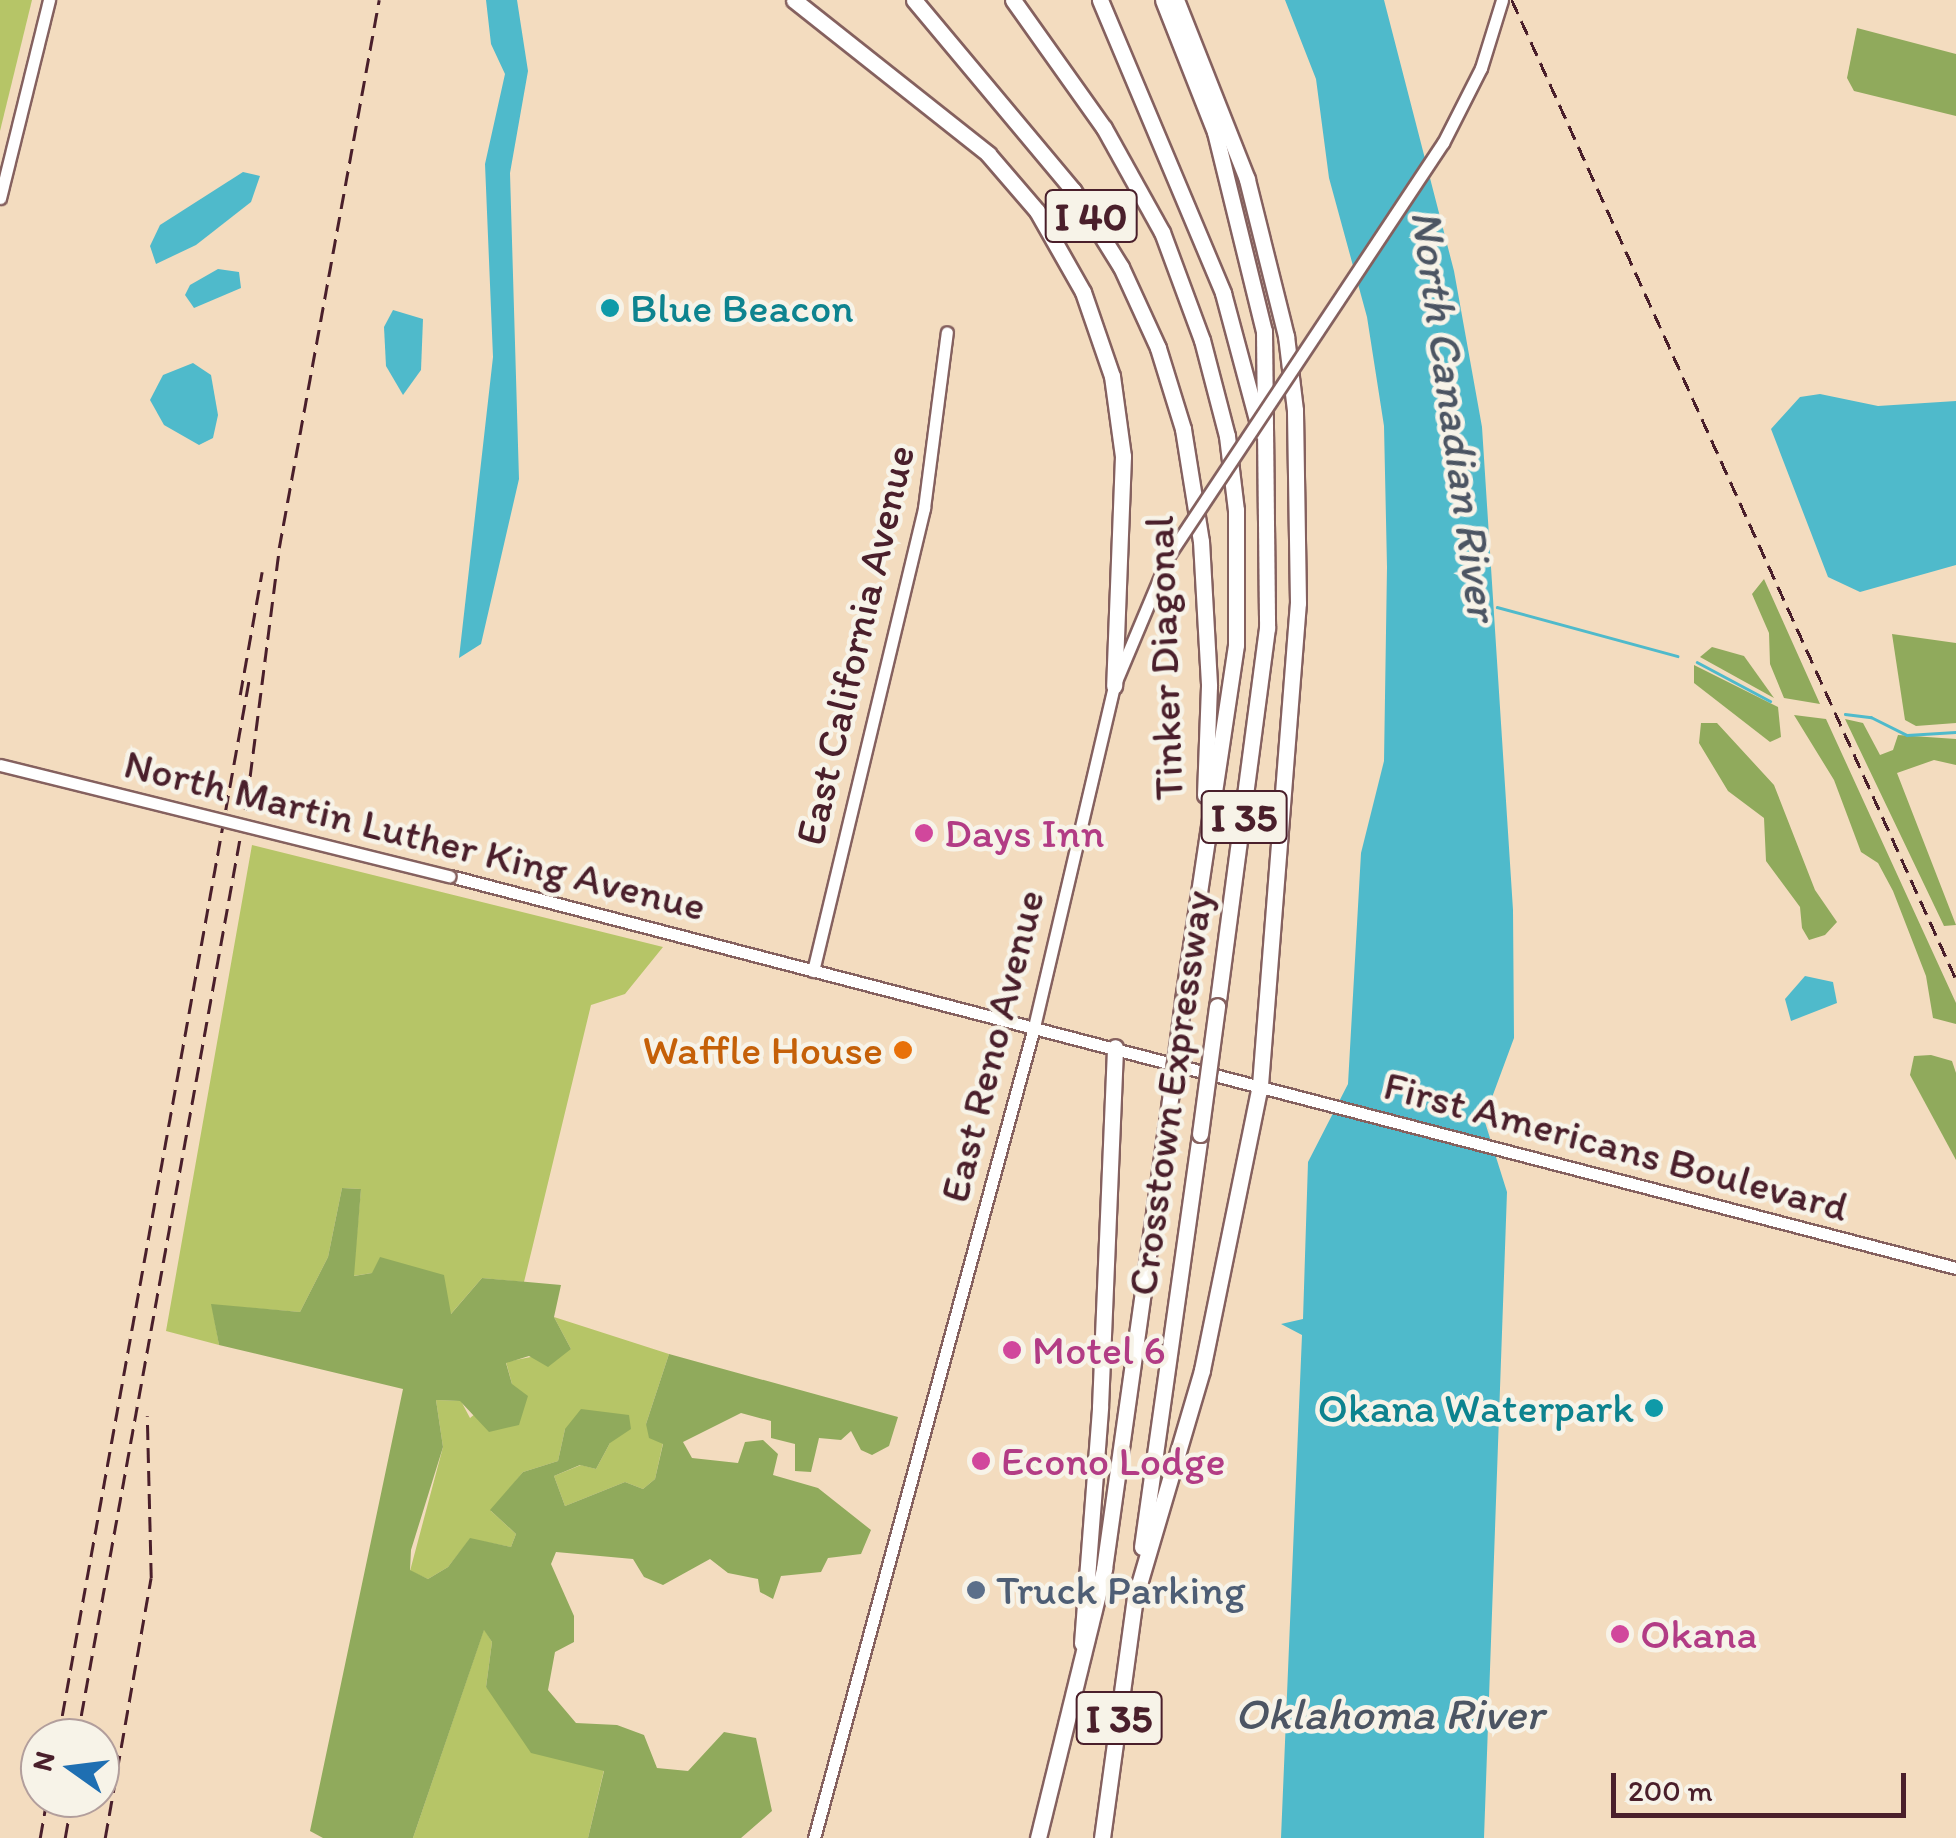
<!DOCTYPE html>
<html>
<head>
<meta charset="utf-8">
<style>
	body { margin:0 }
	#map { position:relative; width:1956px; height:1838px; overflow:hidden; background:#f3dcbf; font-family:Itim,sans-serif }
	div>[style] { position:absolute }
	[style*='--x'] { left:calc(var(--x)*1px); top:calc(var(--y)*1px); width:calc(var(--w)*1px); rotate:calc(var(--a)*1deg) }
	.green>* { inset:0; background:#b6c567 }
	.forest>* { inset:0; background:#90aa5c }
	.water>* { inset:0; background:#4fbacb }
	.stream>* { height:2.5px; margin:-1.25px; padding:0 1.25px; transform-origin:1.25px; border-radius:1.25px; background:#4fbacb }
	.roads { filter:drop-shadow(2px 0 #85615f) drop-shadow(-2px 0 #85615f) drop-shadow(0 2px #85615f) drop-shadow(0 -2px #85615f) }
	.secondary>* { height:11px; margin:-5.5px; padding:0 5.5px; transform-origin:5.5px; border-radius:5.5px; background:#fff }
	.highway>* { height:15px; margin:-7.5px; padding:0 7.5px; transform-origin:7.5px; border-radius:7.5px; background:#fff }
	.rail>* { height:2.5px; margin-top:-1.25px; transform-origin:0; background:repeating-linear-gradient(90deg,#4a1f2b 0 15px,transparent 0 23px) }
	.bridges { filter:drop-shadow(2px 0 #85615f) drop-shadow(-2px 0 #85615f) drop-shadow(0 2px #85615f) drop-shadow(0 -2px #85615f) }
	.secondary-bridge>* { height:11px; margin:-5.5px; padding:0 5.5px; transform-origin:5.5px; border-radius:5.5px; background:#fff }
	.highway-bridge>* { height:15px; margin:-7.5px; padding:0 7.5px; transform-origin:7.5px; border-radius:7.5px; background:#fff }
	.dots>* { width:28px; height:28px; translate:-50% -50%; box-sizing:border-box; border:5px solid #f7f3e8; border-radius:50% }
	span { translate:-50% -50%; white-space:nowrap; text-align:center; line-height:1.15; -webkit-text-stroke:9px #f7f3e8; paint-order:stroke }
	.shield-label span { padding:2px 8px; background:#f7f3e8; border:2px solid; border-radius:8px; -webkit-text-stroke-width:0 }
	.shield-label { font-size:40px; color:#4a1f2b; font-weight:700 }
	.culture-label { font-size:42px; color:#0d838f }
	.left { translate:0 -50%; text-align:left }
	.right { translate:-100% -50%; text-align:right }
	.street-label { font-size:42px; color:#4a1f2b }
	.hotel-label { font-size:42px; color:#b23c85 }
	.food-label { font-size:42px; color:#c56008 }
	.service-label { font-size:42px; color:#4e5e75 }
	.water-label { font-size:45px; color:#4c5563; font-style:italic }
	.north { position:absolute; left:20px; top:1718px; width:100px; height:100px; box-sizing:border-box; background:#f7f3e8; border:2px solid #b29e9c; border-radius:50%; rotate:284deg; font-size:28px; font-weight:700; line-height:40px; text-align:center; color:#4a1f2b }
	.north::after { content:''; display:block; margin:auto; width:35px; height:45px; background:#1f6fb2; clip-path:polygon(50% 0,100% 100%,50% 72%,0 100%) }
	.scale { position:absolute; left:1611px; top:1773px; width:295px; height:45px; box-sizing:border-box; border:5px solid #4a1f2b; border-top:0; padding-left:12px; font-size:30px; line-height:35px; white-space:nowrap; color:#4a1f2b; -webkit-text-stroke:8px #f7f3e8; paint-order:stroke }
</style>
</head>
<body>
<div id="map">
	<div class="green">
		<div style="clip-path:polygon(0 0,32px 0,0 131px)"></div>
		<div style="clip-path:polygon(252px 845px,663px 947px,625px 994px,591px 1005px,524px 1282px,482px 1278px,450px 1315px,372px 1273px,353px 1276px,361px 1189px,342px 1188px,328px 1257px,300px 1312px,212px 1305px,219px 1345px,166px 1331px)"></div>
		<div style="clip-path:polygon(554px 1317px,669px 1354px,646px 1424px,663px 1443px,655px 1479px,643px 1489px,625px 1482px,565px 1506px,554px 1476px,581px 1465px,596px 1469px,610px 1443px,565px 1429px,558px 1461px,523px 1472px,491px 1511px,516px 1534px,511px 1547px,470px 1539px,448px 1567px,428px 1579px,410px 1571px,443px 1447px,436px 1400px,461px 1401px,470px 1418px,512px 1384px,506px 1362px,571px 1349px)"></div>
		<div style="clip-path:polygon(484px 1629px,492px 1642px,486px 1687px,604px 1770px,588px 1838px,413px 1838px)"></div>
	</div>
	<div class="forest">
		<div style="clip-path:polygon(1857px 28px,1956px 54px,1956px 116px,1854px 91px,1847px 78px)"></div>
		<div style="clip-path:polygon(1764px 579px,1820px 704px,1784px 698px,1770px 664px,1769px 633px,1752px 594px)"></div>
		<div style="clip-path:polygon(1892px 634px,1956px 643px,1956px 723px,1916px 726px,1905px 720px)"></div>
		<div style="clip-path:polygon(1712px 647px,1744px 656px,1774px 698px,1700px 657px)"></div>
		<div style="clip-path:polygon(1694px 665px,1778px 707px,1781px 737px,1770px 742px,1694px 683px)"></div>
		<div style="clip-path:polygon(1794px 715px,1826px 719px,1956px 1003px,1956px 1024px,1933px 1018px,1926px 976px,1893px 891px,1878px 863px,1861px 852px,1834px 780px)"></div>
		<div style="clip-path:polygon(1845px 719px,1863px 723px,1880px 755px,1893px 750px,1898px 735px,1956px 739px,1956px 765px,1934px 760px,1897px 773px,1956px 925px,1944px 926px)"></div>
		<div style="clip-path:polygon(1701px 723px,1717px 723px,1774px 785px,1815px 890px,1837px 922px,1825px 935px,1809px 940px,1802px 928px,1800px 907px,1766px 861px,1764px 818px,1728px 791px,1699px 743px)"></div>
		<div style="clip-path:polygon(1931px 1055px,1952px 1061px,1956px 1073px,1956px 1160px,1910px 1075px,1914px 1056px)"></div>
		<div style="clip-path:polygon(342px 1188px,361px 1189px,354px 1276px,372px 1273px,380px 1257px,444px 1275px,451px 1314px,482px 1278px,561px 1285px,554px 1317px,571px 1349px,548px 1367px,529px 1356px,506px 1363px,512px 1384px,528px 1396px,519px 1425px,489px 1432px,460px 1401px,436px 1400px,443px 1447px,411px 1550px,410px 1570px,428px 1579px,448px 1567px,470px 1538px,511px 1547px,516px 1534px,490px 1510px,523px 1472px,558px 1461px,565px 1429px,581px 1409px,629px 1415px,631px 1429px,610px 1443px,596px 1469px,580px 1465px,554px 1476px,565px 1506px,625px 1482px,643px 1489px,655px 1479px,663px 1444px,649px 1438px,646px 1424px,669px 1354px,898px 1417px,889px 1446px,872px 1455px,861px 1450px,851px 1431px,841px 1440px,819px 1438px,811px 1472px,795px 1471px,795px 1444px,771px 1438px,771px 1421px,741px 1413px,683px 1442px,692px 1458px,738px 1463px,745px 1442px,763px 1440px,778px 1454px,773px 1475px,818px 1488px,871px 1530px,861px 1554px,828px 1558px,821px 1572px,781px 1576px,773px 1599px,760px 1592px,758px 1579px,728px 1573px,710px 1559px,663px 1585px,644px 1577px,633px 1559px,556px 1552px,551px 1564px,574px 1616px,574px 1642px,555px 1652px,548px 1690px,576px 1723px,617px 1725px,644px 1735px,657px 1768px,688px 1771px,724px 1732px,756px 1738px,772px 1811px,741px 1838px,588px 1838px,604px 1771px,531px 1753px,486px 1687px,492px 1642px,484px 1630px,413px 1838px,323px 1838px,310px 1831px,403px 1389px,219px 1345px,211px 1304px,300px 1312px,328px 1257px)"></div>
	</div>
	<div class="water">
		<div style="clip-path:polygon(486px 0,517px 0,528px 71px,510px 173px,519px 479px,481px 644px,459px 658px,493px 357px,485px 164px,505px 74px,491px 44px)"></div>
		<div style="clip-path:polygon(1285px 0,1384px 0,1454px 271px,1482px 427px,1513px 910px,1514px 1038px,1484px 1119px,1507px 1192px,1484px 1838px,1281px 1838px,1302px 1335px,1281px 1324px,1303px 1319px,1308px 1162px,1348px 1084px,1361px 853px,1384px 761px,1387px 567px,1384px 426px,1367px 317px,1329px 178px,1316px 79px)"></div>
		<div style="clip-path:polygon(243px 172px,260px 176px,251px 202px,196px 245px,156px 264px,150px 246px,160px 225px)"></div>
		<div style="clip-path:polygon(218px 269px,239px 272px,241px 288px,194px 308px,185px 295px,190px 285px)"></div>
		<div style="clip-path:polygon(393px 310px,423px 319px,421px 370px,403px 395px,386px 366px,384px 327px)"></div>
		<div style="clip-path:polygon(193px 363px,211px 375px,218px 415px,213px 438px,199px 445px,164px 425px,150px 400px,163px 375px)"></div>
		<div style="clip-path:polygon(1820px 394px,1878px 406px,1956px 401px,1956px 565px,1860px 592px,1828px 577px,1771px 429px,1800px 397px)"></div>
		<div style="clip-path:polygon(1805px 976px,1833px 982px,1837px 1003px,1791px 1021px,1785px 999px)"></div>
	</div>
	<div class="stream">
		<div style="--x:1497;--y:607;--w:187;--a:15.2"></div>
		<div style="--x:1697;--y:662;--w:83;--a:28.1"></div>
		<div style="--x:1845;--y:714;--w:26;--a:7"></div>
		<div style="--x:1871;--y:717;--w:40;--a:26.6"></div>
		<div style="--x:1907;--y:735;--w:49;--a:-3.5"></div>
	</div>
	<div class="roads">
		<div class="secondary">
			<div style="--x:0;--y:198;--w:204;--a:-76.1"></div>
			<div style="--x:450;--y:876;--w:1556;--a:14.59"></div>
			<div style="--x:813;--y:971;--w:476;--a:-76.5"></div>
			<div style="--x:924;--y:508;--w:177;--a:-82.6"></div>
			<div style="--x:814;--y:1838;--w:840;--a:-74.82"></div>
			<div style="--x:1034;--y:1027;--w:350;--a:-76.8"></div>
			<div style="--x:1114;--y:686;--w:142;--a:-67.2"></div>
		</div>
		<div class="highway">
			<div style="--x:794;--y:0;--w:248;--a:38.4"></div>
			<div style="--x:988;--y:154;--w:75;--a:49.3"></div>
			<div style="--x:1037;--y:211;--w:93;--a:60.4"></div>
			<div style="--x:1083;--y:292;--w:89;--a:71"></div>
			<div style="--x:1112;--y:376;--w:81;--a:82.2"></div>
			<div style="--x:1123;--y:456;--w:230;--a:92.2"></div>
			<div style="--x:914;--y:0;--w:248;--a:50.1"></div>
			<div style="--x:1073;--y:190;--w:91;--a:58.1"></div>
			<div style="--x:1121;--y:267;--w:89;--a:65.4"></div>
			<div style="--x:1158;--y:348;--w:85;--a:72.8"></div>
			<div style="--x:1183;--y:429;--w:113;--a:80.9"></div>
			<div style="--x:1201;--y:541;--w:145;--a:86.8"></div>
			<div style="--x:1209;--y:686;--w:109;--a:92.1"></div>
			<div style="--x:1013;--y:0;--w:157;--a:54.6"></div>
			<div style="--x:1104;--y:128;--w:119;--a:60.9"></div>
			<div style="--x:1162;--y:232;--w:115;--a:69.7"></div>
			<div style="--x:1202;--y:340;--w:99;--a:75.4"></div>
			<div style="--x:1227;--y:436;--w:75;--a:83.1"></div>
			<div style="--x:1236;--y:510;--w:135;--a:90"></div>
			<div style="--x:1236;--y:645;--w:360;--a:98.5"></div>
			<div style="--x:1100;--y:0;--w:318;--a:67.2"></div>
			<div style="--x:1223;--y:293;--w:143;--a:75"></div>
			<div style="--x:1163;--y:0;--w:142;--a:68.5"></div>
			<div style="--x:1215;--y:132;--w:205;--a:76.2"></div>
			<div style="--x:1264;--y:331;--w:297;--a:89.4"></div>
			<div style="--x:1267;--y:628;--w:381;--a:97.5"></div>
			<div style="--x:1142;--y:1547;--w:417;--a:-82"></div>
			<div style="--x:1135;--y:1598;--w:238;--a:-73.6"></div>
			<div style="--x:1202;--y:1370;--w:291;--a:-78.5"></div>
			<div style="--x:1260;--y:1085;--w:483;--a:-85.5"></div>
			<div style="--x:1298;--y:603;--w:193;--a:-90.9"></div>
			<div style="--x:1295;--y:410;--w:75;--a:-96.9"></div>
			<div style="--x:1286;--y:336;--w:162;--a:-104"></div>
			<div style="--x:1247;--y:179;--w:193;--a:-111.6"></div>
			<div style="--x:1082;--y:1643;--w:237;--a:-85.6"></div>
			<div style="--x:1100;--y:1407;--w:360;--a:-87.6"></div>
			<div style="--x:1038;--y:1838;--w:277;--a:-76.2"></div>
			<div style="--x:1104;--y:1569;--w:443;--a:-82"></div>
			<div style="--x:1102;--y:1838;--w:251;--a:-82.2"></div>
		</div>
	</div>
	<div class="rail">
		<div style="--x:1512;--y:0;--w:1075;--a:65.6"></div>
		<div style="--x:240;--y:695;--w:125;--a:-79.9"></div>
		<div style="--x:58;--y:1738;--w:1075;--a:-79.77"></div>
		<div style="--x:77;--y:1738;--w:954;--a:-79.74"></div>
		<div style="--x:247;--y:799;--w:253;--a:-82.7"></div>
		<div style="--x:279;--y:548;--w:557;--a:-79.66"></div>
		<div style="--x:40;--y:1838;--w:41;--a:-80.1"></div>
		<div style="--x:65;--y:1838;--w:41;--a:-80.1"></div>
		<div style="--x:105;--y:1838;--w:264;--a:-80"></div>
		<div style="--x:151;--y:1578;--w:162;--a:-91.4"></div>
	</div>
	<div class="bridges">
		<div class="secondary-bridge">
			<div style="--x:1169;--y:555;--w:495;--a:-56.4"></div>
			<div style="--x:1443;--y:143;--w:84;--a:-63.1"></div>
			<div style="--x:1481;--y:68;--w:71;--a:-72.8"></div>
			<div style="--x:0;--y:765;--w:463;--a:13.9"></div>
		</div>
		<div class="highway-bridge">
			<div style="--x:1166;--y:1130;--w:130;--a:-82.5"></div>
			<div style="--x:1200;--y:1134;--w:129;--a:-82.4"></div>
		</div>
	</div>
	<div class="dots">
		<div style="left:610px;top:308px;background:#0f9aa8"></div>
		<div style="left:924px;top:833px;background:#d1479c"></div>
		<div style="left:903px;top:1050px;background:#e8710a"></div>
		<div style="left:1012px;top:1350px;background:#d1479c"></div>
		<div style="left:1654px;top:1408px;background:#0f9aa8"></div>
		<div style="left:981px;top:1461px;background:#d1479c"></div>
		<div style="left:976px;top:1590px;background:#5c6f8a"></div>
		<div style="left:1620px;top:1634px;background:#d1479c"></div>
	</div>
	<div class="shield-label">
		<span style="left:1091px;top:216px">I 40</span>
		<span style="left:1244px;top:817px">I 35</span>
		<span style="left:1119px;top:1718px">I 35</span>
	</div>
	<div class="culture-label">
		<span class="left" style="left:630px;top:308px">Blue Beacon</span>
		<span class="right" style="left:1634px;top:1408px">Okana Waterpark</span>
	</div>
	<div class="street-label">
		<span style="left:855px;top:645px;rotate:-77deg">East California Avenue</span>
		<span style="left:1164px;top:658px;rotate:-92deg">Tinker Diagonal</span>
		<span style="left:415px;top:835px;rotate:14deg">North Martin Luther King Avenue</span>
		<span style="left:992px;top:1046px;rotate:-76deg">East Reno Avenue</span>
		<span style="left:1170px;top:1093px;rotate:-82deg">Crosstown Expressway</span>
		<span style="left:1616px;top:1146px;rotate:15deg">First Americans Boulevard</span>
	</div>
	<div class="hotel-label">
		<span class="left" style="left:944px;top:833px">Days Inn</span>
		<span class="left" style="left:1032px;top:1350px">Motel 6</span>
		<span class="left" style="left:1001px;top:1461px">Econo Lodge</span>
		<span class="left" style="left:1640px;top:1634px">Okana</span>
	</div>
	<div class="food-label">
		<span class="right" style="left:883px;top:1050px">Waffle House</span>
	</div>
	<div class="service-label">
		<span class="left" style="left:996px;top:1590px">Truck Parking</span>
	</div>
	<div class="water-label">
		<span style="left:1455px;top:415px;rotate:82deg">North Canadian River</span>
		<span style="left:1389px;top:1714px">Oklahoma River</span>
	</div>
	<div class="north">N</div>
	<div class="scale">200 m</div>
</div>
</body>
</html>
